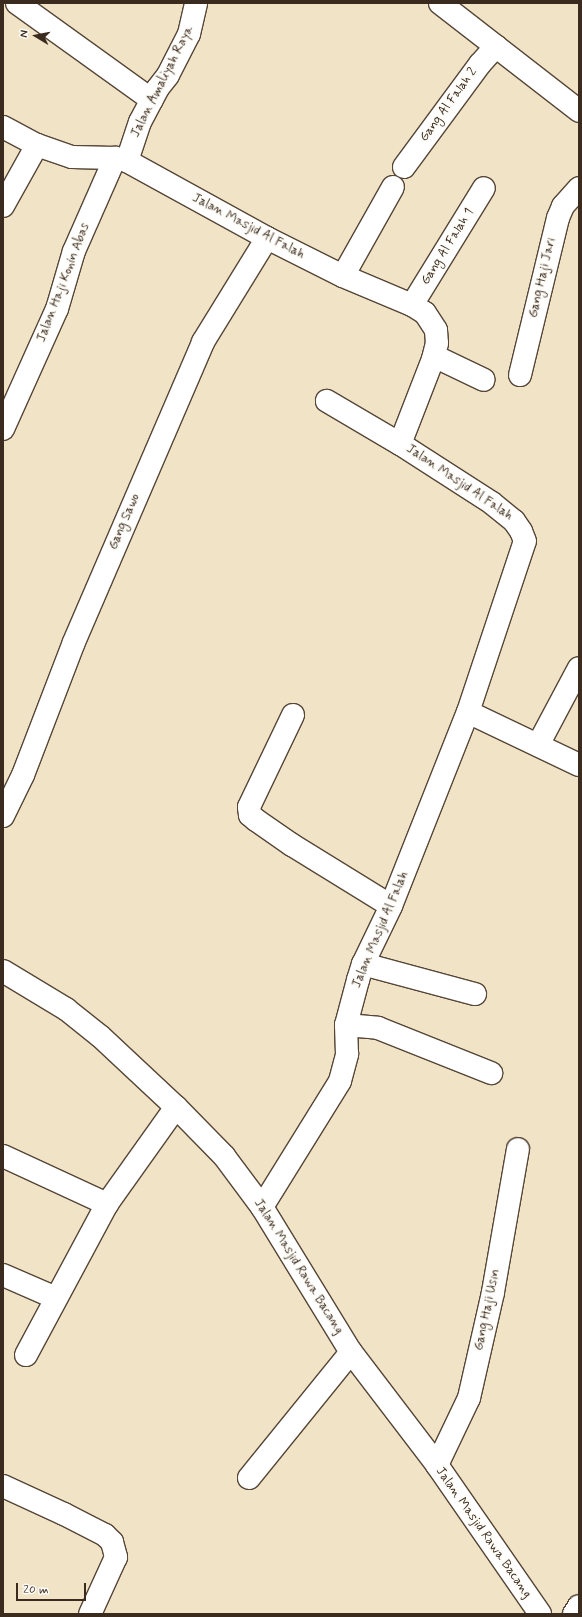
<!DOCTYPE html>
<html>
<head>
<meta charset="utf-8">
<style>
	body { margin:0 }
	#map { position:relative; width:582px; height:1617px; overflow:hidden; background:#f0e3c6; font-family:Mynerve,sans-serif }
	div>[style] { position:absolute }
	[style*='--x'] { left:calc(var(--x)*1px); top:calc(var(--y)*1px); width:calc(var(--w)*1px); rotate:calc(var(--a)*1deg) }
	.roads { filter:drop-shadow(1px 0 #564637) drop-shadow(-1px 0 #564637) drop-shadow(0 1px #564637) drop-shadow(0 -1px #564637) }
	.minor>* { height:22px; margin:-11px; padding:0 11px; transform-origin:11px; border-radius:11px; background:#fff }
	span { translate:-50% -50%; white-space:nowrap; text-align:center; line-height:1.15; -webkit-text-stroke:3.5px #fdfcf7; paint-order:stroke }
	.street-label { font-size:13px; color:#3b2a1e }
	.frame { position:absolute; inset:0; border:4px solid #3b2a1e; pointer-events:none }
	.north { position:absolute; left:16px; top:16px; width:40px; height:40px; -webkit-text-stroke:3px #fdfcf7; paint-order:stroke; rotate:280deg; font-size:11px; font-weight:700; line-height:16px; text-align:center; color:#3b2a1e }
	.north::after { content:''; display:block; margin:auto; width:14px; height:18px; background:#3b2a1e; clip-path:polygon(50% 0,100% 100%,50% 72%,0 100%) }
	.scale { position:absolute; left:16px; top:1583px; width:70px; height:18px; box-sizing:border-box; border:2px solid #3b2a1e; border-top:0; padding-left:5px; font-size:12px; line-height:14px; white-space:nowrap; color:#3b2a1e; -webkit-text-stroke:3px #fdfcf7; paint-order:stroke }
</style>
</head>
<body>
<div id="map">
	<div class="roads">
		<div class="minor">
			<div style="--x:17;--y:3;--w:166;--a:35.7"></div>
			<div style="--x:440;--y:3;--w:176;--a:37.8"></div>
			<div style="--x:3;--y:127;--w:38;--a:28"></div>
			<div style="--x:37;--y:145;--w:37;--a:19"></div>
			<div style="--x:72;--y:157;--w:43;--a:1.3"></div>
			<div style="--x:115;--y:158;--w:12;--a:14"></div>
			<div style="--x:127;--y:161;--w:160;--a:28.8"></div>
			<div style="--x:267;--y:238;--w:85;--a:26.6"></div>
			<div style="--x:343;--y:276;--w:75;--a:22.8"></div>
			<div style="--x:412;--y:305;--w:15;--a:32"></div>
			<div style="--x:425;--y:313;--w:20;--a:57"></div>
			<div style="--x:436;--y:330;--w:13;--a:86"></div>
			<div style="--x:437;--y:343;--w:16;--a:104"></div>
			<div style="--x:433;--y:359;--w:91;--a:111.2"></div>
			<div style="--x:127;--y:161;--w:41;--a:-71.6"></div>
			<div style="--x:140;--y:122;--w:38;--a:-62"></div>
			<div style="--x:158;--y:88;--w:16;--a:-52"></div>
			<div style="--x:168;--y:75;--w:46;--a:-62.9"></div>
			<div style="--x:189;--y:34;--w:32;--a:-77"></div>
			<div style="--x:404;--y:167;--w:128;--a:-53.6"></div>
			<div style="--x:480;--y:64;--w:24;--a:-48"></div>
			<div style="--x:3;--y:206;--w:70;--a:-60.9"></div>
			<div style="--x:343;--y:276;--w:102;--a:-60.7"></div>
			<div style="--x:412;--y:305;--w:137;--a:-58.4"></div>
			<div style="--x:434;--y:356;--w:55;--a:25.6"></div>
			<div style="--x:520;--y:375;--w:162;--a:-76.4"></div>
			<div style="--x:558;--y:218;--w:13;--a:-67"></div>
			<div style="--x:563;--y:206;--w:24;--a:-48"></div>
			<div style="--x:3;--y:429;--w:132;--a:-65.8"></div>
			<div style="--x:57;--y:309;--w:60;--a:-73.7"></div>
			<div style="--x:74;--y:251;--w:102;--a:-66.2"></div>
			<div style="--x:468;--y:712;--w:123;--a:25.5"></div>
			<div style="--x:293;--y:715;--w:102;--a:115.6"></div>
			<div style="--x:249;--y:807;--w:8;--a:83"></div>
			<div style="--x:250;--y:815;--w:8;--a:40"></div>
			<div style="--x:256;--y:820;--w:44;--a:34.8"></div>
			<div style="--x:292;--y:845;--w:116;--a:31.6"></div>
			<div style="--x:538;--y:745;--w:87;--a:-62"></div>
			<div style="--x:3;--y:816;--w:46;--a:-64"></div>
			<div style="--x:23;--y:775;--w:142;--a:-69"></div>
			<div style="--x:74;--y:642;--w:327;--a:-66.7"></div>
			<div style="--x:203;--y:342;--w:122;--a:-58.4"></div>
			<div style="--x:363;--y:964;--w:116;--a:15"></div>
			<div style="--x:3;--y:971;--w:74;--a:31.1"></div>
			<div style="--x:66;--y:1009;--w:43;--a:38.5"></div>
			<div style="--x:100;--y:1036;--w:104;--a:43.1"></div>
			<div style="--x:176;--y:1107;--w:69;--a:45.6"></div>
			<div style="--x:224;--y:1156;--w:64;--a:53.3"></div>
			<div style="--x:262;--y:1207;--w:170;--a:58.5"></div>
			<div style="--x:351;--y:1352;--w:142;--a:52.7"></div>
			<div style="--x:437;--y:1465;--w:181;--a:55.3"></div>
			<div style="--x:346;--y:1025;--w:32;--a:5"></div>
			<div style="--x:378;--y:1028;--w:122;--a:21.7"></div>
			<div style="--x:3;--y:1156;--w:115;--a:24.8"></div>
			<div style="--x:262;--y:1207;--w:148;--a:-58.2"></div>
			<div style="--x:340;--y:1081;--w:28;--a:-75"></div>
			<div style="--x:347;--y:1054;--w:29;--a:-92"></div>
			<div style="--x:346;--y:1025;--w:47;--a:-75.1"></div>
			<div style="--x:358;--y:980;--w:17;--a:-73"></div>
			<div style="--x:363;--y:964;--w:64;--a:-64.2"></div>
			<div style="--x:391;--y:906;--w:209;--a:-68.4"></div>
			<div style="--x:468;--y:712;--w:180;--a:-71.6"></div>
			<div style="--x:525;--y:541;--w:11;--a:-112"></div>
			<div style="--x:521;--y:531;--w:12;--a:-125"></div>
			<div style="--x:514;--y:521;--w:28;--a:-141"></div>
			<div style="--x:492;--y:503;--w:109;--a:-147.3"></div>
			<div style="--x:400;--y:444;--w:85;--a:-149.5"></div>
			<div style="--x:3;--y:1275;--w:58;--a:23.5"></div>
			<div style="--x:26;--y:1355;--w:171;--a:-61.8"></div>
			<div style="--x:107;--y:1204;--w:119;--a:-54.6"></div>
			<div style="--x:437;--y:1465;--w:74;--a:-64.5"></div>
			<div style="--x:469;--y:1398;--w:109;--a:-77.2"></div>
			<div style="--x:493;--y:1292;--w:145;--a:-80.1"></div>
			<div style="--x:249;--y:1478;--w:162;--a:-51"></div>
			<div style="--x:3;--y:1486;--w:67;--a:24.7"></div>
			<div style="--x:64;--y:1514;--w:46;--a:27.1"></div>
			<div style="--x:105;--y:1535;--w:10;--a:45"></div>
			<div style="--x:112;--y:1542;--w:16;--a:75"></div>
			<div style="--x:116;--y:1557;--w:63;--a:114.5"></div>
			<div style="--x:574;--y:1614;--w:9;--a:-58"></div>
		</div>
	</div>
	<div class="street-label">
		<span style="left:163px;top:82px;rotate:-63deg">Jalan Amaliyah Raya</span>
		<span style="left:449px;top:105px;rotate:-54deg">Gang Al Falah 2</span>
		<span style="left:248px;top:227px;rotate:28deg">Jalan Masjid Al Falah</span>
		<span style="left:448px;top:247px;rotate:-58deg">Gang Al Falah 1</span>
		<span style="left:543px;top:278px;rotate:-77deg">Gang Haji Jari</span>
		<span style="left:64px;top:283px;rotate:-69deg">Jalan Haji Konin Abas</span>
		<span style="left:459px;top:483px;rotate:34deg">Jalan Masjid Al Falah</span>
		<span style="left:125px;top:522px;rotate:-67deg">Gang Sawo</span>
		<span style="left:381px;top:930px;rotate:-67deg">Jalan Masjid Al Falah</span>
		<span style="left:298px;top:1267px;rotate:58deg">Jalan Masjid Rawa Bacang</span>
		<span style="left:488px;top:1310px;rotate:-78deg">Gang Haji Usin</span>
		<span style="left:483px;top:1533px;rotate:55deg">Jalan Masjid Rawa Bacang</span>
	</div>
	<div class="frame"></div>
	<div class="north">N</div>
	<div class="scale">20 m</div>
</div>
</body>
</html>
